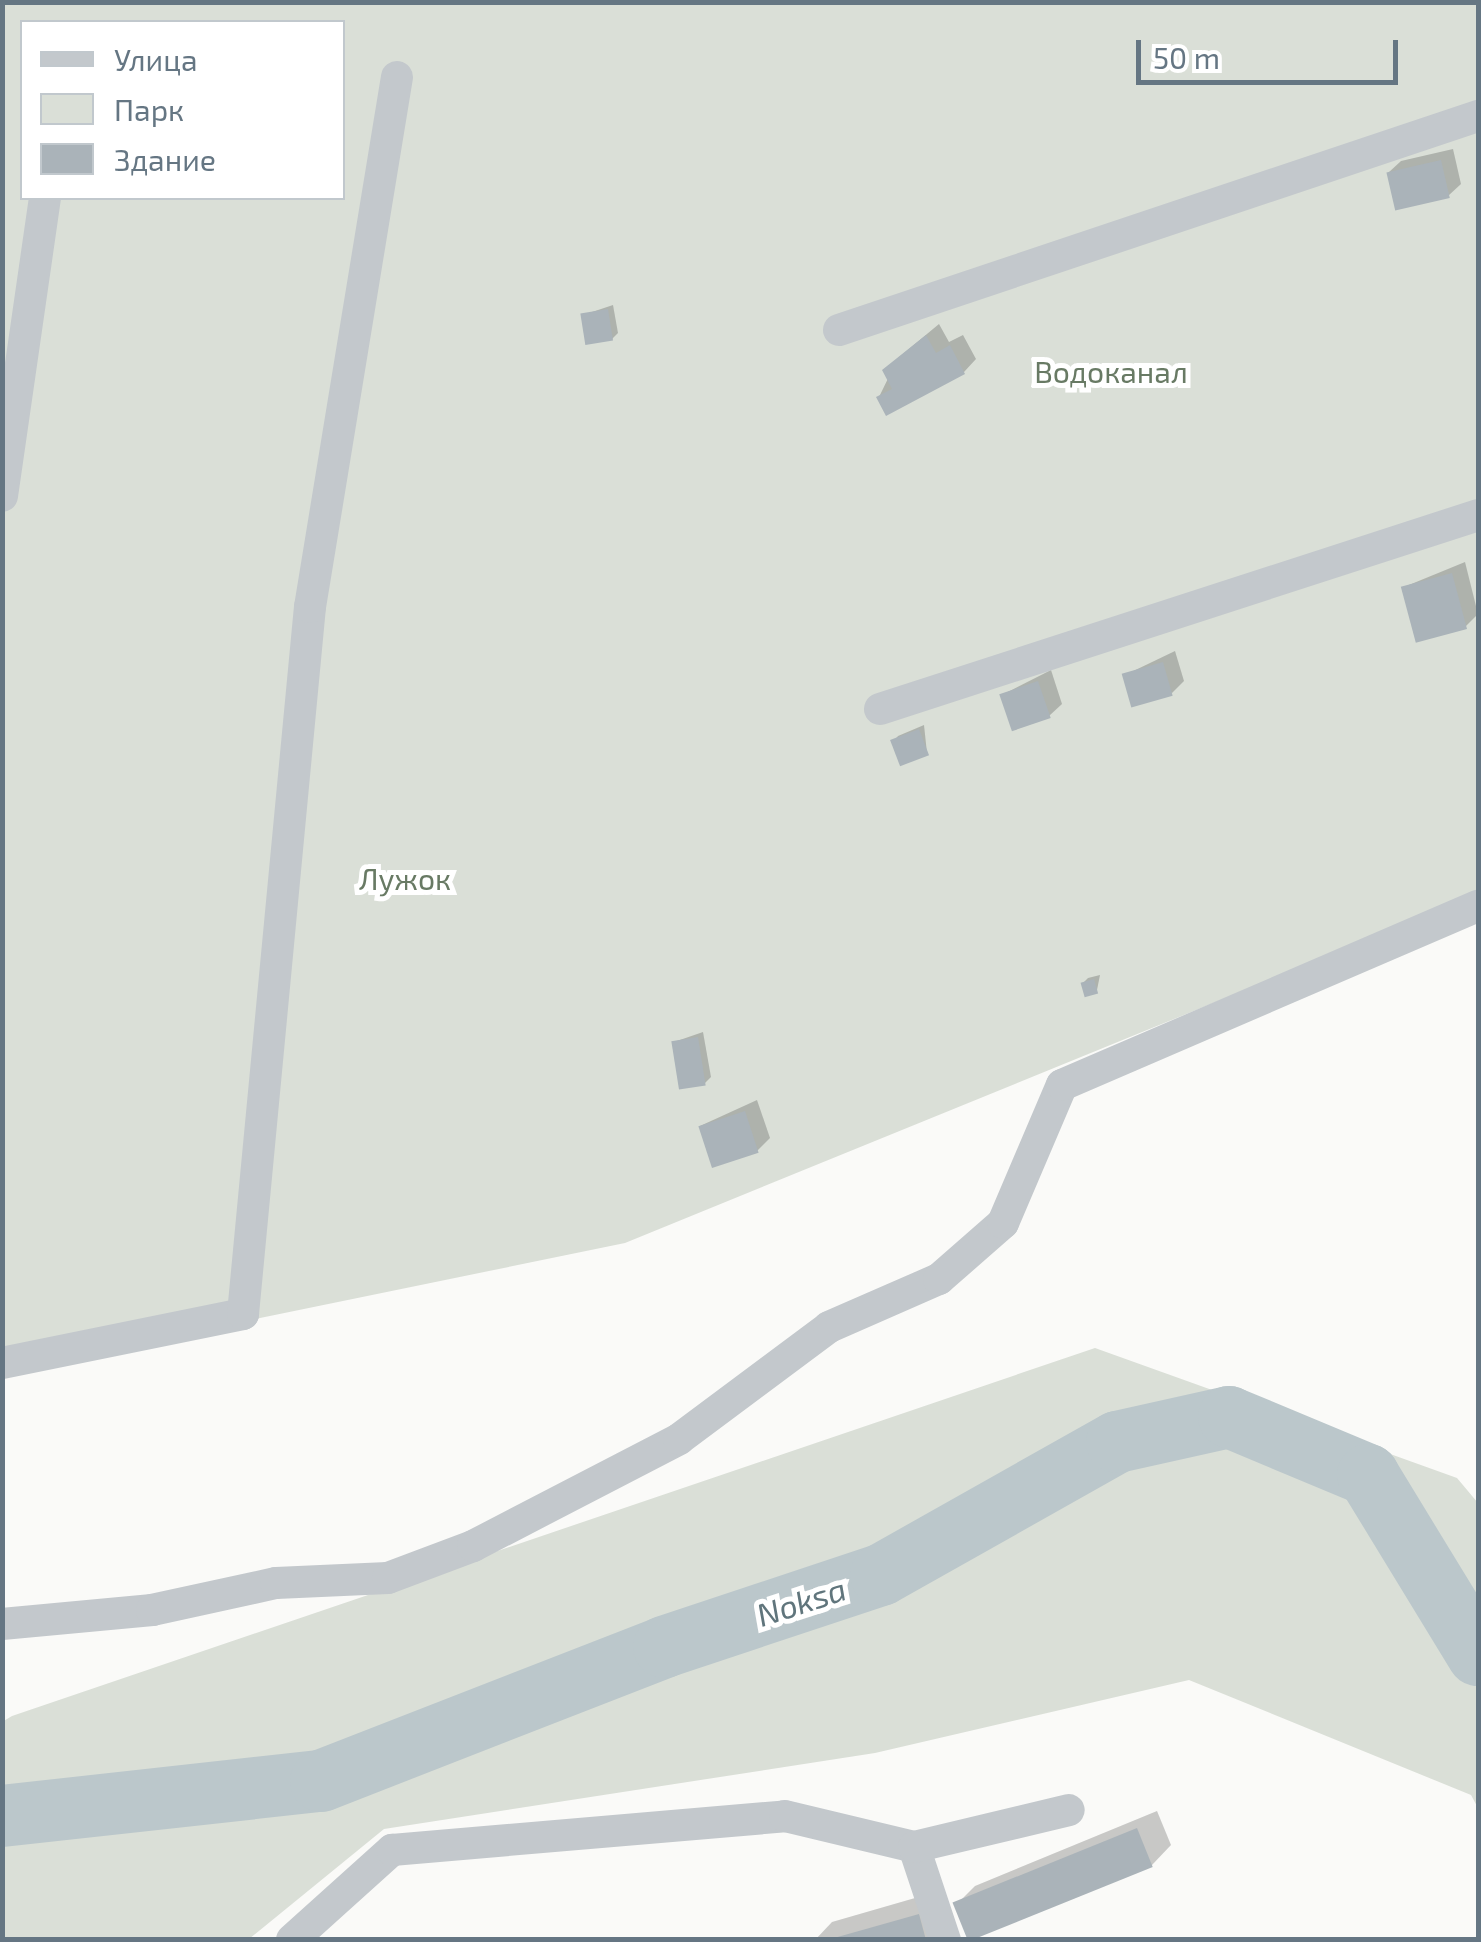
<!DOCTYPE html>
<html>
<head>
<meta charset="utf-8">
<style>
	body { margin:0 }
	#map { position:relative; width:1481px; height:1942px; overflow:hidden; background:#fafaf8; font-family:"Exo 2",sans-serif }
	div>[style] { position:absolute }
	[style*='--x'] { left:calc(var(--x)*1px); top:calc(var(--y)*1px); width:calc(var(--w)*1px); rotate:calc(var(--a)*1deg) }
	.green>* { inset:0; background:#dadfd7 }
	.shadow>* { inset:0; background:#0003 }
	.river>* { height:62px; margin:-31px; padding:0 31px; transform-origin:31px; border-radius:31px; background:#bbc7cb }
	.building>* { inset:0; background:#aab3b9; transform-origin:0 0 }
	.minor>* { height:32px; margin:-16px; padding:0 16px; transform-origin:16px; border-radius:16px; background:#c3c8cc }
	span { translate:-50% -50%; white-space:nowrap; text-align:center; line-height:1.15; -webkit-text-stroke:10px #fff; paint-order:stroke }
	.park-label { font-size:30px; color:#687a64 }
	.water-label { font-size:32px; color:#60757c; font-style:italic }
	.frame { position:absolute; inset:0; border:5px solid #657683; pointer-events:none }
	.legend { position:absolute; left:20px; top:20px; width:325px; height:180px; box-sizing:border-box; background:#fff; border:2px solid #c1c8cd; margin:0; padding:12px 18px; list-style:none; font-size:30px; color:#657683 }
	.legend li { display:flex; align-items:center; gap:20px; height:50px }
	.legend b { width:50px; border:2px solid #c1c8cd }
	.scale { position:absolute; left:1136px; top:40px; width:262px; height:45px; box-sizing:border-box; border:5px solid #657683; border-top:0; padding-left:12px; font-size:30px; line-height:35px; white-space:nowrap; color:#657683; -webkit-text-stroke:8px #fff; paint-order:stroke }
</style>
</head>
<body>
<div id="map">
	<div class="green">
		<div style="clip-path:polygon(evenodd,3px 3px,1478px 3px,1478px 895px,625px 1243px,3px 1371px,3px 3px,22px 22px,342px 22px,342px 198px,22px 198px,22px 22px)"></div>
		<div style="clip-path:polygon(1095px 1348px,1457px 1478px,1478px 1503px,1478px 1808px,1471px 1795px,1189px 1680px,875px 1753px,384px 1829px,249px 1939px,3px 1940px,2px 1722px,12px 1716px)"></div>
	</div>
	<div class="shadow">
		<div style="clip-path:polygon(1453px 149px,1461px 184px,1448px 196px,1388px 173px,1401px 161px)"></div>
		<div style="clip-path:polygon(613px 305px,618px 333px,612px 339px,583px 315px)"></div>
		<div style="clip-path:polygon(939px 324px,949px 342px,963px 335px,976px 359px,964px 372px,879px 397px,898px 358px)"></div>
		<div style="clip-path:polygon(1465px 562px,1478px 614px,1465px 627px,1404px 587px)"></div>
		<div style="clip-path:polygon(1175px 651px,1184px 681px,1172px 693px,1125px 675px)"></div>
		<div style="clip-path:polygon(1051px 670px,1062px 704px,1049px 716px,1002px 695px)"></div>
		<div style="clip-path:polygon(924px 725px,927px 753px,893px 742px,898px 736px)"></div>
		<div style="clip-path:polygon(1100px 975px,1097px 990px,1083px 983px,1088px 978px)"></div>
		<div style="clip-path:polygon(703px 1032px,711px 1077px,705px 1083px,674px 1042px)"></div>
		<div style="clip-path:polygon(757px 1100px,770px 1138px,757px 1151px,700px 1126px)"></div>
		<div style="clip-path:polygon(1157px 1811px,1171px 1845px,1152px 1865px,970px 1940px,956px 1905px,975px 1886px)"></div>
		<div style="clip-path:polygon(915px 1898px,942px 1940px,815px 1940px,832px 1922px)"></div>
	</div>
	<div class="river">
		<div style="--x:2;--y:1816;--w:321;--a:-6.3"></div>
		<div style="--x:321;--y:1781;--w:368;--a:-21.3"></div>
		<div style="--x:664;--y:1647;--w:229;--a:-18.4"></div>
		<div style="--x:881;--y:1575;--w:271;--a:-29.4"></div>
		<div style="--x:1117;--y:1442;--w:115;--a:-12.6"></div>
		<div style="--x:1229;--y:1417;--w:151;--a:22.6"></div>
		<div style="--x:1368;--y:1475;--w:211;--a:58.6"></div>
	</div>
	<div class="building">
		<div style="left:1441px;top:160px;width:39px;height:56px;rotate:77deg"></div>
		<div style="left:608px;top:309px;width:32px;height:28px;rotate:81deg"></div>
		<div style="clip-path:polygon(926px 335px,936px 353px,950px 345px,965px 374px,886px 416px,876px 397px,892px 389px,882px 370px)"></div>
		<div style="left:1452px;top:573px;width:58px;height:53px;rotate:75deg"></div>
		<div style="left:1163px;top:662px;width:35px;height:43px;rotate:74deg"></div>
		<div style="left:1038px;top:681px;width:39px;height:41px;rotate:71deg"></div>
		<div style="left:919px;top:729px;width:28px;height:31px;rotate:69deg"></div>
		<div style="left:1094px;top:979px;width:15px;height:14px;rotate:74deg"></div>
		<div style="left:698px;top:1037px;width:49px;height:27px;rotate:81deg"></div>
		<div style="left:745px;top:1111px;width:44px;height:49px;rotate:72deg"></div>
		<div style="left:1137px;top:1828px;width:42px;height:199px;rotate:68deg"></div>
		<div style="clip-path:polygon(919px 1914px,926px 1940px,834px 1940px,834px 1938px)"></div>
	</div>
	<div class="minor">
		<div style="--x:839;--y:330;--w:674;--a:-18.52"></div>
		<div style="--x:2;--y:496;--w:301;--a:-81.8"></div>
		<div style="--x:880;--y:709;--w:629;--a:-17.97"></div>
		<div style="--x:2;--y:1363;--w:246;--a:-11.5"></div>
		<div style="--x:243;--y:1314;--w:710;--a:-84.59"></div>
		<div style="--x:310;--y:607;--w:537;--a:-80.68"></div>
		<div style="--x:2;--y:1624;--w:151;--a:-5.3"></div>
		<div style="--x:152;--y:1610;--w:127;--a:-12.3"></div>
		<div style="--x:276;--y:1583;--w:112;--a:-2.6"></div>
		<div style="--x:388;--y:1578;--w:91;--a:-20.6"></div>
		<div style="--x:473;--y:1546;--w:232;--a:-27.4"></div>
		<div style="--x:679;--y:1439;--w:187;--a:-36.7"></div>
		<div style="--x:829;--y:1327;--w:120;--a:-23.6"></div>
		<div style="--x:939;--y:1279;--w:85;--a:-41.2"></div>
		<div style="--x:1003;--y:1223;--w:150;--a:-66.9"></div>
		<div style="--x:1062;--y:1085;--w:453;--a:-23.3"></div>
		<div style="--x:914;--y:1847;--w:98;--a:71.6"></div>
		<div style="--x:292;--y:1940;--w:135;--a:-42"></div>
		<div style="--x:392;--y:1850;--w:394;--a:-4.9"></div>
		<div style="--x:785;--y:1816;--w:133;--a:13.5"></div>
		<div style="--x:914;--y:1847;--w:159;--a:-13.4"></div>
	</div>
	<div class="park-label">
		<span style="left:1111px;top:371px">Водоканал</span>
		<span style="left:405px;top:878px">Лужок</span>
	</div>
	<div class="water-label">
		<span style="left:801px;top:1601px;rotate:-18deg">Noksa</span>
	</div>
	<div class="frame"></div>
	<ul class="legend">
	<li><b style="height:12px;background:#c3c8cc"></b>Улица</li>
	<li><b style="height:28px;background:#dadfd7"></b>Парк</li>
	<li><b style="height:28px;background:#aab3b9"></b>Здание</li>
	</ul>
	<div class="scale">50 m</div>
</div>
</body>
</html>
